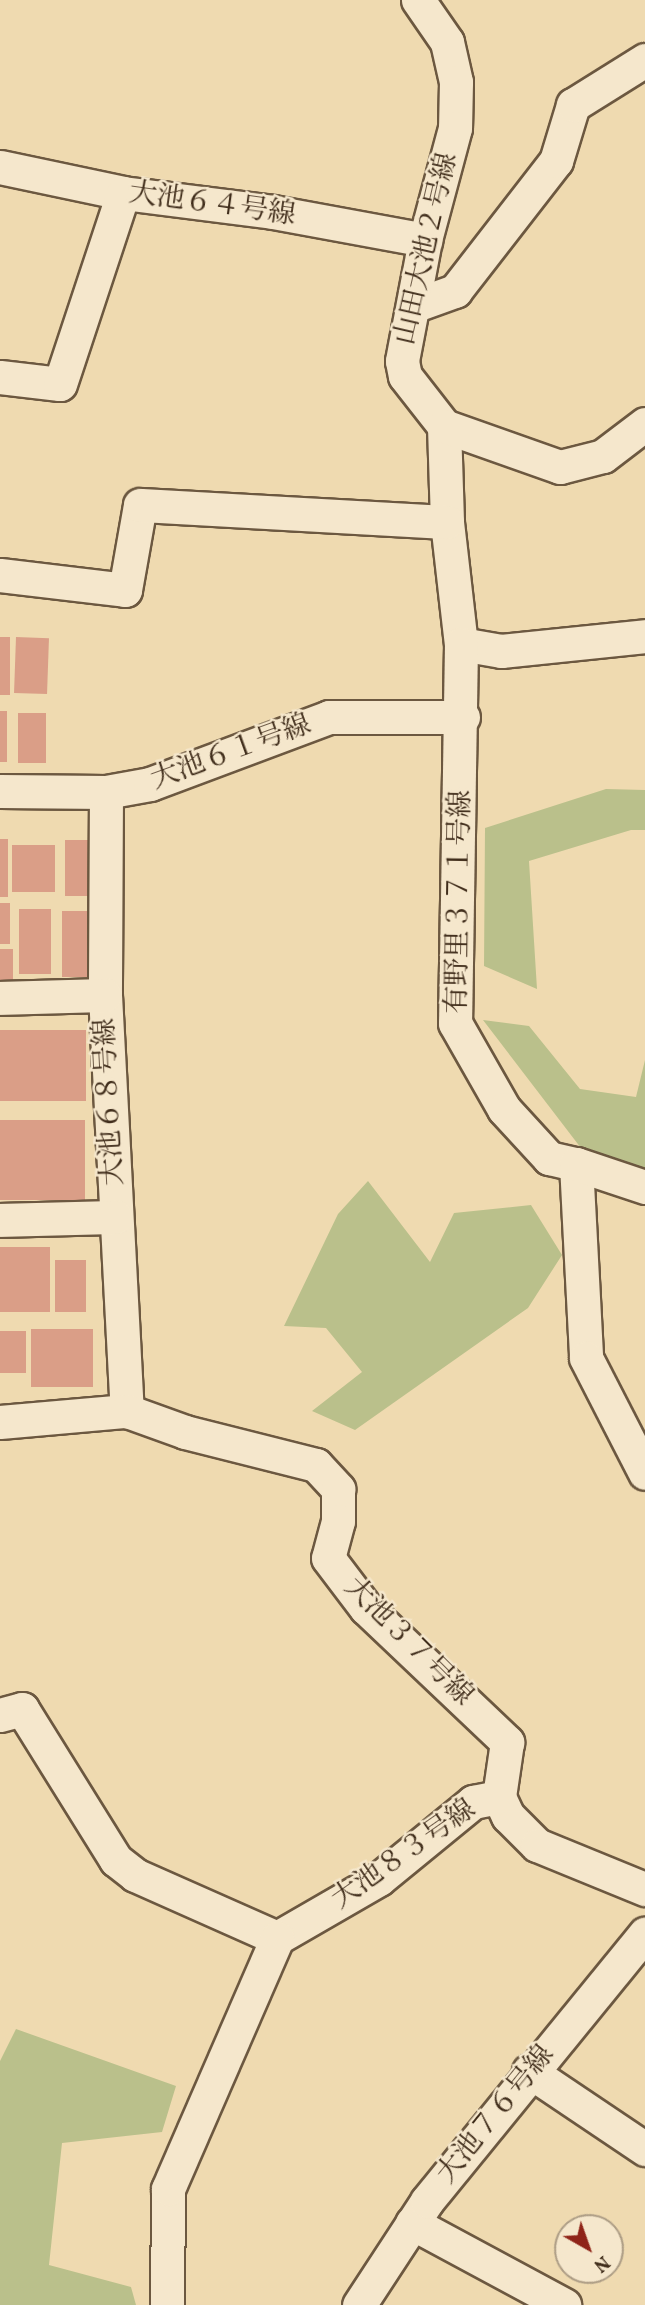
<!DOCTYPE html>
<html>
<head>
<meta charset="utf-8">
<style>
	body { margin:0 }
	#map { position:relative; width:645px; height:2305px; overflow:hidden; background:#efdab0; font-family:Vollkorn,"Noto Serif JP",serif }
	div>[style] { position:absolute }
	[style*='--x'] { left:calc(var(--x)*1px); top:calc(var(--y)*1px); width:calc(var(--w)*1px); rotate:calc(var(--a)*1deg) }
	.green>* { inset:0; background:#bac08b }
	.building>* { inset:0; background:#da9e87; transform-origin:0 0 }
	.roads { filter:drop-shadow(2px 0 #6c5840) drop-shadow(-2px 0 #6c5840) drop-shadow(0 2px #6c5840) drop-shadow(0 -2px #6c5840) }
	.minor>* { height:33px; margin:-16.5px; padding:0 16.5px; transform-origin:16.5px; border-radius:16.5px; background:#f5e7cc }
	span { translate:-50% -50%; white-space:nowrap; text-align:center; line-height:1.15; -webkit-text-stroke:5px #f5e7cc; paint-order:stroke }
	.street-label { font-size:28px; color:#402d1b }
	.north { position:absolute; left:554px; top:2214px; width:70px; height:70px; box-sizing:border-box; background:#f5e7cc; border:2px solid #ad9d85; border-radius:50%; rotate:140deg; font-size:19px; font-weight:700; line-height:28px; text-align:center; color:#402d1b }
	.north::after { content:''; display:block; margin:auto; width:24px; height:32px; background:#8f2418; clip-path:polygon(50% 0,100% 100%,50% 72%,0 100%) }
</style>
</head>
<body>
<div id="map">
	<div class="green">
		<div style="clip-path:polygon(606px 789px,645px 790px,645px 830px,631px 830px,529px 861px,537px 989px,484px 966px,485px 828px)"></div>
		<div style="clip-path:polygon(483px 1020px,529px 1026px,580px 1089px,636px 1097px,645px 1060px,645px 1171px,584px 1152px)"></div>
		<div style="clip-path:polygon(368px 1181px,430px 1262px,454px 1213px,531px 1205px,562px 1255px,528px 1308px,355px 1430px,312px 1411px,362px 1372px,326px 1328px,284px 1326px,338px 1214px)"></div>
		<div style="clip-path:polygon(16px 2029px,176px 2086px,162px 2132px,62px 2143px,49px 2265px,131px 2287px,136px 2305px,0 2305px,0 2061px)"></div>
	</div>
	<div class="building">
		<div style="left:0;top:637px;width:10px;height:58px"></div>
		<div style="left:16px;top:637px;width:33px;height:56px;rotate:2deg"></div>
		<div style="left:0;top:711px;width:7px;height:51px"></div>
		<div style="left:18px;top:713px;width:28px;height:50px"></div>
		<div style="left:0;top:839px;width:8px;height:58px"></div>
		<div style="left:65px;top:840px;width:31px;height:56px"></div>
		<div style="left:12px;top:845px;width:43px;height:47px"></div>
		<div style="left:0;top:903px;width:10px;height:41px"></div>
		<div style="left:19px;top:909px;width:32px;height:65px"></div>
		<div style="left:62px;top:911px;width:28px;height:66px"></div>
		<div style="left:0;top:949px;width:13px;height:33px"></div>
		<div style="left:0;top:1030px;width:86px;height:71px"></div>
		<div style="left:0;top:1120px;width:85px;height:80px"></div>
		<div style="left:50px;top:1247px;width:65px;height:50px;rotate:90deg"></div>
		<div style="left:55px;top:1260px;width:31px;height:52px"></div>
		<div style="left:31px;top:1329px;width:62px;height:58px"></div>
		<div style="left:0;top:1331px;width:26px;height:42px"></div>
	</div>
	<div class="roads">
		<div class="minor">
			<div style="--x:418;--y:0;--w:51;--a:55.4"></div>
			<div style="--x:447;--y:42;--w:41;--a:77.3"></div>
			<div style="--x:456;--y:82;--w:46;--a:91.2"></div>
			<div style="--x:455;--y:128;--w:116;--a:105"></div>
			<div style="--x:425;--y:240;--w:123;--a:100.8"></div>
			<div style="--x:402;--y:361;--w:15;--a:79"></div>
			<div style="--x:405;--y:376;--w:63;--a:52"></div>
			<div style="--x:444;--y:426;--w:96;--a:88.2"></div>
			<div style="--x:447;--y:522;--w:123;--a:83.5"></div>
			<div style="--x:461;--y:644;--w:41;--a:9.9"></div>
			<div style="--x:501;--y:651;--w:145;--a:-5.9"></div>
			<div style="--x:0;--y:167;--w:126;--a:11.9"></div>
			<div style="--x:123;--y:193;--w:151;--a:7.2"></div>
			<div style="--x:273;--y:212;--w:155;--a:10.4"></div>
			<div style="--x:413;--y:306;--w:45;--a:-19.7"></div>
			<div style="--x:455;--y:291;--w:165;--a:-52.2"></div>
			<div style="--x:556;--y:161;--w:59;--a:-73.1"></div>
			<div style="--x:573;--y:105;--w:85;--a:-32"></div>
			<div style="--x:0;--y:377;--w:60;--a:6.7"></div>
			<div style="--x:60;--y:384;--w:201;--a:-71.7"></div>
			<div style="--x:444;--y:426;--w:123;--a:19.5"></div>
			<div style="--x:560;--y:467;--w:44;--a:-14.3"></div>
			<div style="--x:603;--y:456;--w:53;--a:-37.3"></div>
			<div style="--x:0;--y:575;--w:126;--a:6.8"></div>
			<div style="--x:125;--y:590;--w:86;--a:-80"></div>
			<div style="--x:140;--y:505;--w:307;--a:3.2"></div>
			<div style="--x:461;--y:644;--w:379;--a:90.9"></div>
			<div style="--x:455;--y:1023;--w:99;--a:60.3"></div>
			<div style="--x:504;--y:1109;--w:67;--a:47.4"></div>
			<div style="--x:549;--y:1158;--w:28;--a:13"></div>
			<div style="--x:576;--y:1164;--w:194;--a:87"></div>
			<div style="--x:586;--y:1358;--w:129;--a:62.8"></div>
			<div style="--x:0;--y:791;--w:106;--a:0.5"></div>
			<div style="--x:106;--y:792;--w:45;--a:-10.3"></div>
			<div style="--x:150;--y:784;--w:191;--a:-20.5"></div>
			<div style="--x:329;--y:717;--w:134;--a:0"></div>
			<div style="--x:106;--y:792;--w:203;--a:90.3"></div>
			<div style="--x:105;--y:995;--w:417;--a:87"></div>
			<div style="--x:0;--y:998;--w:105;--a:-1.6"></div>
			<div style="--x:576;--y:1164;--w:73;--a:18.4"></div>
			<div style="--x:0;--y:1220;--w:116;--a:-1.5"></div>
			<div style="--x:0;--y:1422;--w:127;--a:-5"></div>
			<div style="--x:127;--y:1411;--w:62;--a:19.9"></div>
			<div style="--x:185;--y:1432;--w:135;--a:14.1"></div>
			<div style="--x:316;--y:1465;--w:33;--a:47"></div>
			<div style="--x:338;--y:1489;--w:32;--a:90"></div>
			<div style="--x:338;--y:1521;--w:38;--a:105"></div>
			<div style="--x:328;--y:1558;--w:63;--a:52.8"></div>
			<div style="--x:366;--y:1608;--w:195;--a:43.5"></div>
			<div style="--x:507;--y:1742;--w:56;--a:98.3"></div>
			<div style="--x:499;--y:1797;--w:21;--a:65"></div>
			<div style="--x:508;--y:1816;--w:41;--a:45"></div>
			<div style="--x:537;--y:1845;--w:117;--a:22.2"></div>
			<div style="--x:0;--y:1715;--w:23;--a:-15"></div>
			<div style="--x:22;--y:1709;--w:178;--a:58.1"></div>
			<div style="--x:116;--y:1860;--w:24;--a:38"></div>
			<div style="--x:135;--y:1875;--w:155;--a:23.9"></div>
			<div style="--x:277;--y:1938;--w:118;--a:-30"></div>
			<div style="--x:379;--y:1879;--w:122;--a:-39.3"></div>
			<div style="--x:473;--y:1802;--w:26;--a:-11"></div>
			<div style="--x:529;--y:2071;--w:140;--a:33.9"></div>
			<div style="--x:412;--y:2223;--w:173;--a:28.3"></div>
			<div style="--x:167;--y:2305;--w:116;--a:-89.5"></div>
			<div style="--x:168;--y:2189;--w:274;--a:-66.5"></div>
			<div style="--x:359;--y:2305;--w:124;--a:-56.8"></div>
			<div style="--x:427;--y:2201;--w:345;--a:-50.8"></div>
		</div>
	</div>
	<div class="street-label">
		<span style="left:212px;top:205px;rotate:8deg">大池６４号線</span>
		<span style="left:427px;top:249px;rotate:-77deg">山田大池２号線</span>
		<span style="left:231px;top:753px;rotate:-20deg">大池６１号線</span>
		<span style="left:460px;top:902px;rotate:-89deg">有野里３７１号線</span>
		<span style="left:110px;top:1102px;rotate:-93deg">大池６８号線</span>
		<span style="left:408px;top:1642px;rotate:45deg">大池３７号線</span>
		<span style="left:404px;top:1855px;rotate:-35deg">大池８３号線</span>
		<span style="left:496px;top:2115px;rotate:-51deg">大池７６号線</span>
	</div>
	<div class="north">N</div>
</div>
</body>
</html>
